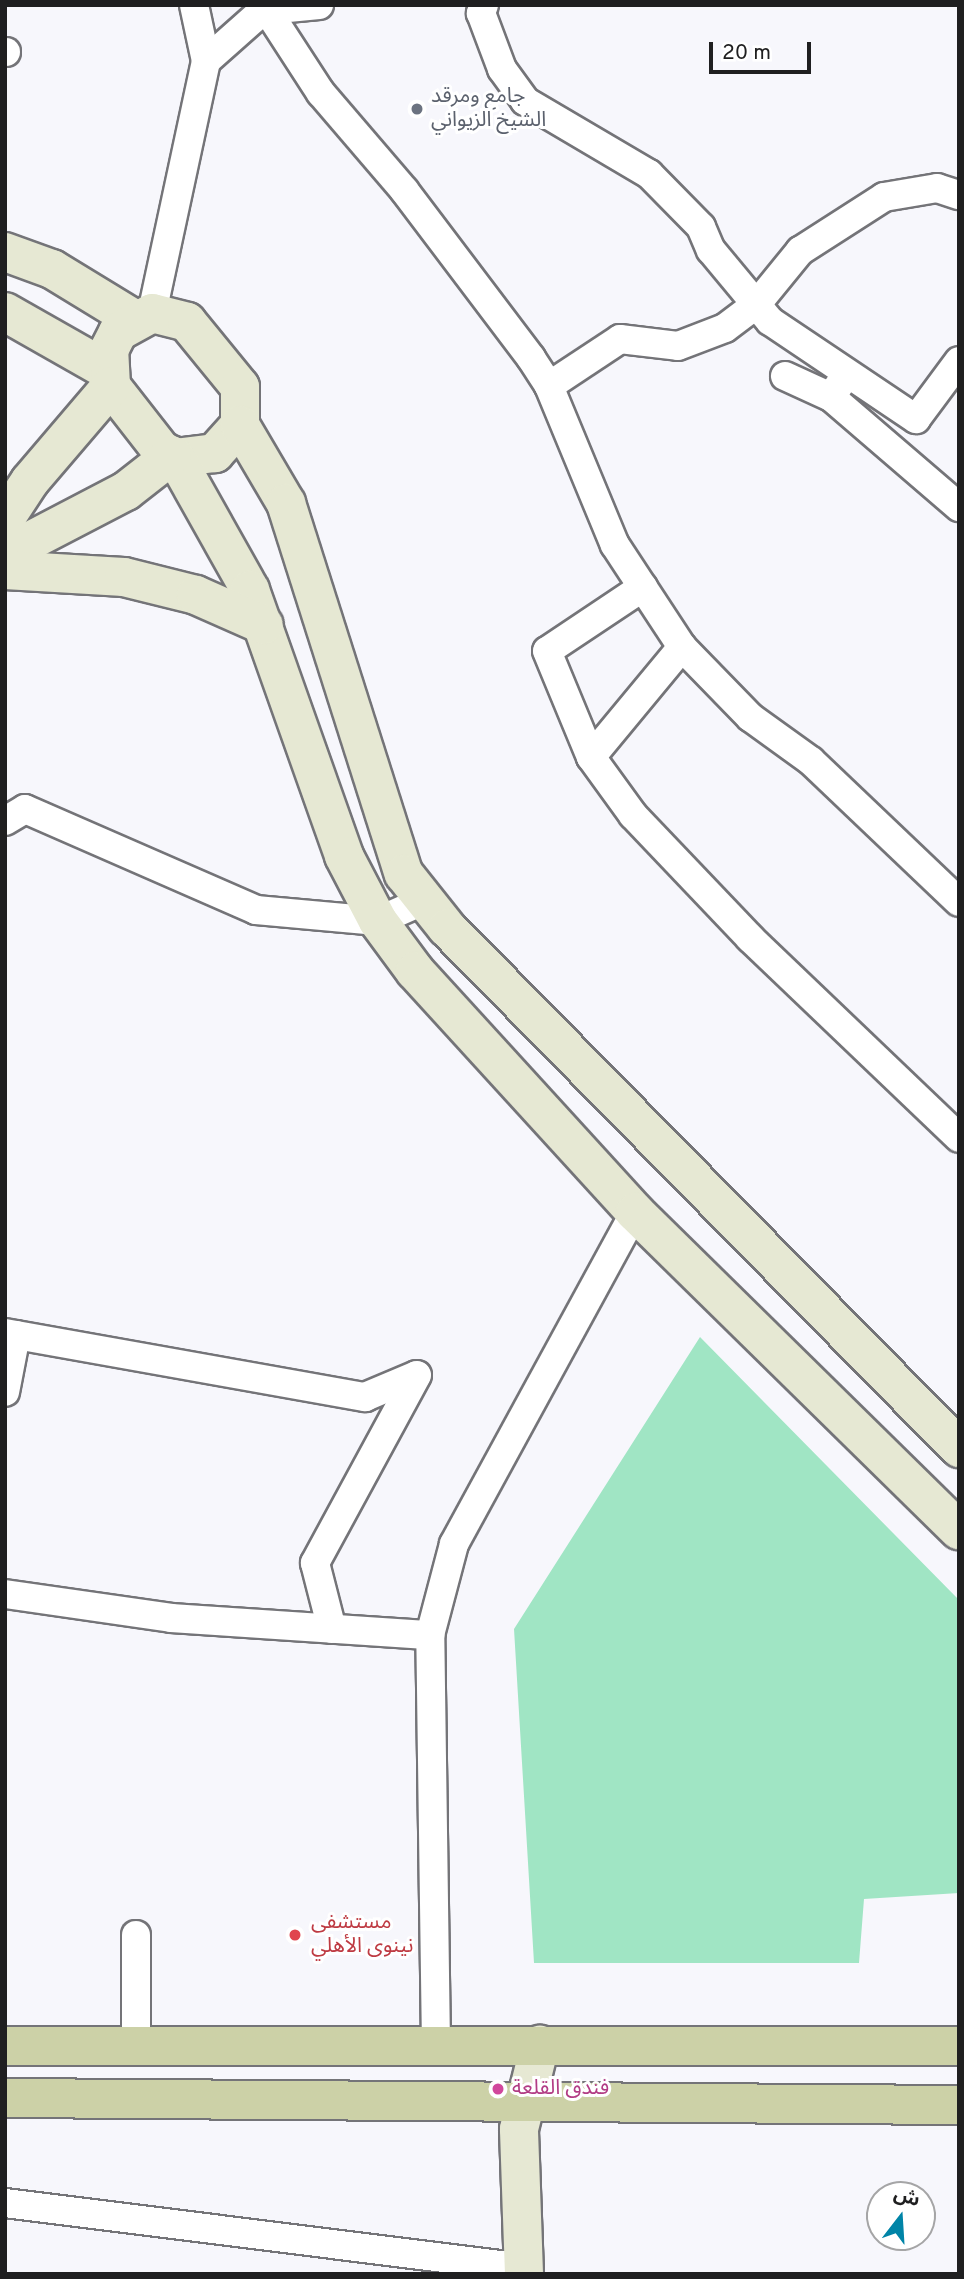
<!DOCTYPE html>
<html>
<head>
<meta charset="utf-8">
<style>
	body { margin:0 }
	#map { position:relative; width:964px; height:2279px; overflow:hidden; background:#f7f7fc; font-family:Overpass,"Noto Sans Arabic",sans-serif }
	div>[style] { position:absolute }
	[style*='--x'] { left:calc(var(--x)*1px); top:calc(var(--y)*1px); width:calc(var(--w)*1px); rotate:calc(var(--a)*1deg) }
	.green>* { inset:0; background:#a0e5c4 }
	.roads { filter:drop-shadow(2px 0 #747478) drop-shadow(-2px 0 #747478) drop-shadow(0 2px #747478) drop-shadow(0 -2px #747478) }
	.street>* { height:28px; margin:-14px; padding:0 14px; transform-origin:14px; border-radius:14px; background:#fff }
	.secondary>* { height:38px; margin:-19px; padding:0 19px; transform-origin:19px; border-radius:19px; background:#e6e8d3 }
	.primary>* { height:38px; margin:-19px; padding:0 19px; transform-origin:19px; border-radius:19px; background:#ccd1a7 }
	.dots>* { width:19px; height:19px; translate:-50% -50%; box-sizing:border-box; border:4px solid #fff; border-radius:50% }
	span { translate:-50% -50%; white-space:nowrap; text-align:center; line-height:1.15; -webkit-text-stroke:6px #fff; paint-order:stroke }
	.worship-label { font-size:21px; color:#5b616d }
	.left { translate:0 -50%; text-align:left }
	.health-label { font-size:21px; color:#be3a42 }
	.hotel-label { font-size:21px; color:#b23c85 }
	.frame { position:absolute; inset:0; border:7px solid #1f1f20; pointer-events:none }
	.north { position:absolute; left:866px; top:2181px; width:70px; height:70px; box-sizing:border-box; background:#fff; border:2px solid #a5a5a6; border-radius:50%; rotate:17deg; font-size:19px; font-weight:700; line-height:28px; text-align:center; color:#1f1f20 }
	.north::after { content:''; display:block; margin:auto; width:24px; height:32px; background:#0084a7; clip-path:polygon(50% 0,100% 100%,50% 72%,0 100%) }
	.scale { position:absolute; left:709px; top:42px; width:102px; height:32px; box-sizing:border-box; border:4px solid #1f1f20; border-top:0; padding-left:9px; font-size:21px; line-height:24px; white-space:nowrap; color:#1f1f20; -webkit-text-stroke:5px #fff; paint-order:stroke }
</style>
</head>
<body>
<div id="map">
	<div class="green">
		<div style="clip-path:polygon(700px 1337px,959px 1600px,959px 1893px,864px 1899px,859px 1963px,534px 1963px,514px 1629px)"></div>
	</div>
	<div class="roads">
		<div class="street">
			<div style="--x:194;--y:5;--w:57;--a:77.9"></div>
			<div style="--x:206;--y:61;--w:84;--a:-41.6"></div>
			<div style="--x:319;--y:5;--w:52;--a:174.5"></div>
			<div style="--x:267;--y:10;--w:99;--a:57"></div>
			<div style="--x:321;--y:93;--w:128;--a:49.4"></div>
			<div style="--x:404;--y:190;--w:211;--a:52.9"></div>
			<div style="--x:531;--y:358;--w:33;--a:57"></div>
			<div style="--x:549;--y:386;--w:172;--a:67.5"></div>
			<div style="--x:615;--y:545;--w:122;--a:56.7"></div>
			<div style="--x:682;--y:647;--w:98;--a:45.8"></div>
			<div style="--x:750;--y:717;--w:75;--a:35.8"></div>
			<div style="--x:811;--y:761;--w:204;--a:43.6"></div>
			<div style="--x:484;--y:5;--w:9;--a:111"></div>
			<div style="--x:481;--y:13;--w:60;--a:69.4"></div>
			<div style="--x:502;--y:69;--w:39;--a:54"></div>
			<div style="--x:525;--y:101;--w:144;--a:30.5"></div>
			<div style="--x:649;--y:174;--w:74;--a:45.5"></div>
			<div style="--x:701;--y:227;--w:25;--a:67"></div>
			<div style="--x:711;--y:250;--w:92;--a:50.3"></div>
			<div style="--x:770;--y:321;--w:176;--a:33.9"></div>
			<div style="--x:916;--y:419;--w:72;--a:-53.4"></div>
			<div style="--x:5;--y:52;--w:1;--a:0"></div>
			<div style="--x:152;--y:313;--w:258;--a:-77.9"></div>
			<div style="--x:785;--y:376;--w:51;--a:24.5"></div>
			<div style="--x:831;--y:397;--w:18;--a:-56"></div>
			<div style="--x:549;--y:386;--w:85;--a:-33.5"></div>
			<div style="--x:620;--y:339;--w:58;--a:6.9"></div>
			<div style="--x:678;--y:346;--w:50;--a:-21"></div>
			<div style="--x:725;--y:328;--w:39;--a:-37"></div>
			<div style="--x:756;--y:305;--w:70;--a:-50.8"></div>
			<div style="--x:800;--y:251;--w:100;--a:-32.7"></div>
			<div style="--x:884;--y:197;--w:54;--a:-9.6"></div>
			<div style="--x:937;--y:188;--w:23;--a:18"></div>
			<div style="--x:831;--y:397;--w:169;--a:40.7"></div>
			<div style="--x:643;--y:587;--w:115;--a:146.3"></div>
			<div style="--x:547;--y:651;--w:115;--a:67.5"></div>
			<div style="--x:591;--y:757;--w:72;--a:54.1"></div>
			<div style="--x:633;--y:815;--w:170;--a:46.4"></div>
			<div style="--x:750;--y:938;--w:289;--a:43.7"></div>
			<div style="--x:591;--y:757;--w:143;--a:-50.4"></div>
			<div style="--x:5;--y:821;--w:23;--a:-31"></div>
			<div style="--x:25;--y:809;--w:252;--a:23.6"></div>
			<div style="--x:256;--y:910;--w:122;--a:5.2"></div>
			<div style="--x:378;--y:921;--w:51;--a:-24.1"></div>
			<div style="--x:5;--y:1333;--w:366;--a:10.1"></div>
			<div style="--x:365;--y:1397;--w:56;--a:-22.9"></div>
			<div style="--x:417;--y:1375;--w:214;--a:118.5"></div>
			<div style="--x:315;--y:1563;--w:68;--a:75.6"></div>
			<div style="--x:5;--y:1392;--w:58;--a:-79.1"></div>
			<div style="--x:5;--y:1594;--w:168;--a:8.2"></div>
			<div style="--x:171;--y:1618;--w:260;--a:3.8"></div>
			<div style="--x:136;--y:2046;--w:111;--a:-90"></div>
			<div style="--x:436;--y:2046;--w:411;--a:-90.8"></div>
			<div style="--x:430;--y:1635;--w:94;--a:-75.2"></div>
			<div style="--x:454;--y:1544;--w:378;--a:-61.4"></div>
			<div style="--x:5;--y:2203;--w:523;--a:7.14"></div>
		</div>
		<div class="secondary">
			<div style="--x:5;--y:252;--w:50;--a:19.9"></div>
			<div style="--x:52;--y:269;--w:96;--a:31.4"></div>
			<div style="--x:5;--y:312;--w:117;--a:29.6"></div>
			<div style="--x:152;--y:313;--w:36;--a:14"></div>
			<div style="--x:187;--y:322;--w:84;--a:50.8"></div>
			<div style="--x:240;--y:387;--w:38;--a:90"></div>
			<div style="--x:240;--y:425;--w:38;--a:132"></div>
			<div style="--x:215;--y:453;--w:39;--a:173"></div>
			<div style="--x:176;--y:458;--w:17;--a:-152"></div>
			<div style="--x:161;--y:450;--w:81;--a:-128"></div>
			<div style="--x:111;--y:386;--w:36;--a:-93"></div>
			<div style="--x:109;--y:350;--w:20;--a:-63"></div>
			<div style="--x:118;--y:332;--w:39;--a:-29"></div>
			<div style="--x:240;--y:425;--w:91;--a:59.5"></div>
			<div style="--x:286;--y:503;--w:389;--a:72.4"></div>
			<div style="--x:404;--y:874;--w:69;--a:51.5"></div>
			<div style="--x:447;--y:928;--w:730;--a:45.44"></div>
			<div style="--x:176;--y:458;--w:151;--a:60.7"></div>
			<div style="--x:250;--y:590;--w:282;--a:70.5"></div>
			<div style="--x:344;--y:856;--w:73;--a:62.4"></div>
			<div style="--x:378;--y:921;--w:62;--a:53.5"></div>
			<div style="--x:415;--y:971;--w:326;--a:47.6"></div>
			<div style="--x:635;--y:1212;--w:454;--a:44.5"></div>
			<div style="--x:5;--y:519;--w:45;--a:-56.7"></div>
			<div style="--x:30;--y:481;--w:125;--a:-49.5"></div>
			<div style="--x:5;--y:554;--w:136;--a:-27.5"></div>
			<div style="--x:126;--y:491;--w:58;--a:-38"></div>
			<div style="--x:5;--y:570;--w:119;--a:3.4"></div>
			<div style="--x:124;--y:577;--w:74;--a:14"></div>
			<div style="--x:196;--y:595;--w:74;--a:23.8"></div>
			<div style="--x:524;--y:2274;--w:145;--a:-92"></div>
			<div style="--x:519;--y:2129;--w:87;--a:-76"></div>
		</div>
		<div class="primary">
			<div style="--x:5;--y:2046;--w:954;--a:0"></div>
			<div style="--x:5;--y:2098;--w:954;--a:0.42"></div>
		</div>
	</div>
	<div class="dots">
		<div style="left:417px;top:109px;background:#6b7280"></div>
		<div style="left:295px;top:1935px;background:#e0444e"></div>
		<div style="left:498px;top:2089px;background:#d1479c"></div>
	</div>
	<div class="worship-label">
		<span class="left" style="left:431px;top:109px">جامع ومرقد<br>الشيخ الزيواني</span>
	</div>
	<div class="health-label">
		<span class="left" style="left:311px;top:1935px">مستشفى<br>نينوى الأهلي</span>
	</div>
	<div class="hotel-label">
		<span class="left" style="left:512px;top:2089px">فندق القلعة</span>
	</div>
	<div class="frame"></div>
	<div class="north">ش</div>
	<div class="scale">20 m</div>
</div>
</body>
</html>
